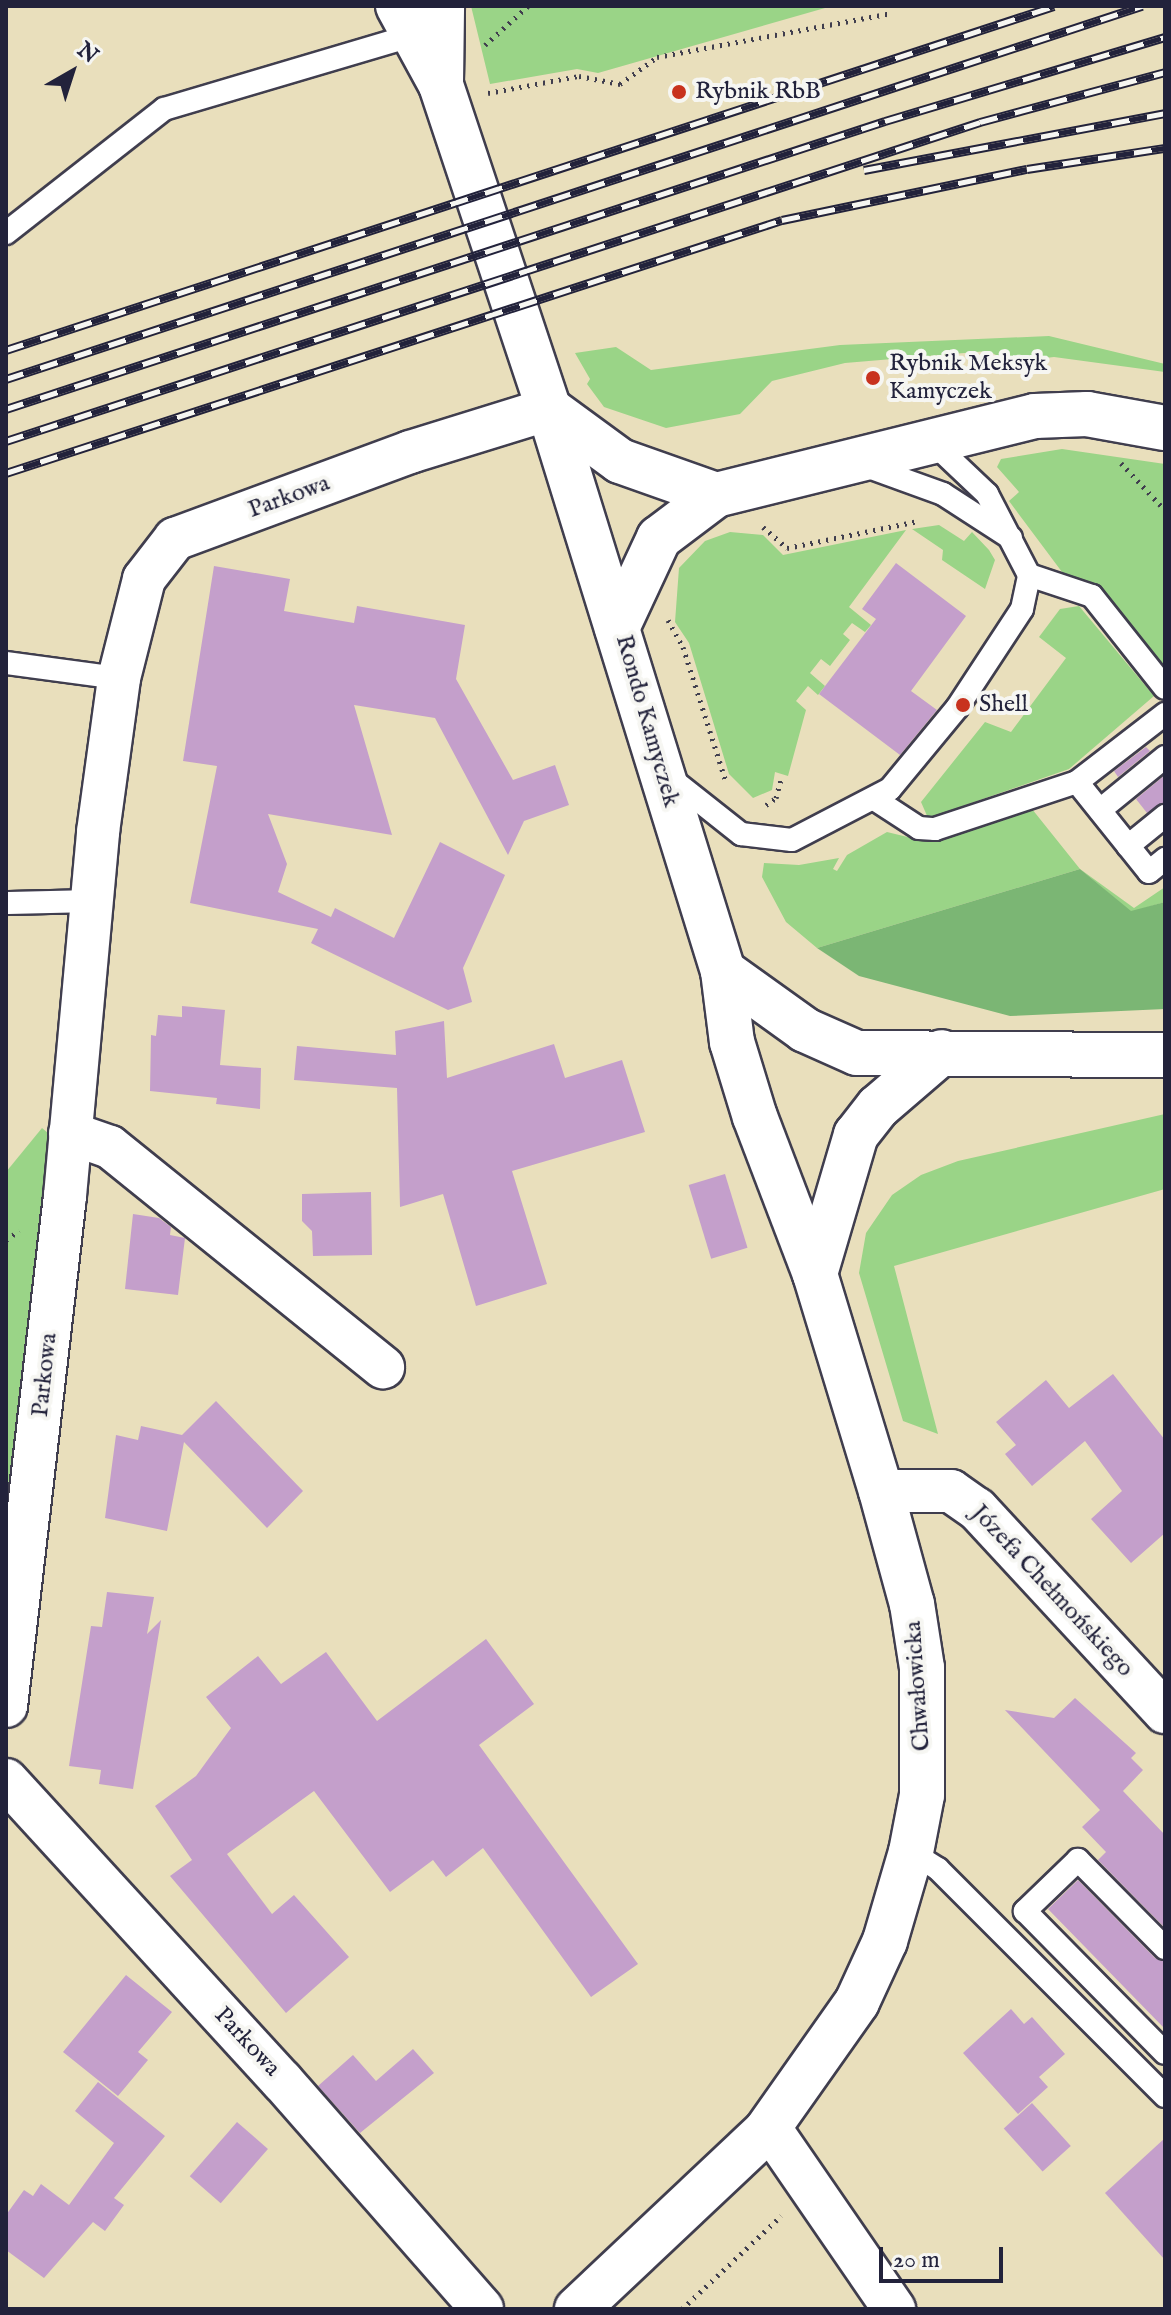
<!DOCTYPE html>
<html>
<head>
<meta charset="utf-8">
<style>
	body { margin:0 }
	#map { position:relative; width:1171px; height:2315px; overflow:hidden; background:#e9dfbc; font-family:"IM FELL English",serif }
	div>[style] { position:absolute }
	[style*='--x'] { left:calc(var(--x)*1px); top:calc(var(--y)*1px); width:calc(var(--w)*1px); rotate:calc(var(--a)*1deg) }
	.green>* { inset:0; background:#9ad487 }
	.forest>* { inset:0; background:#7bb674 }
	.building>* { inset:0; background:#c49fcb; transform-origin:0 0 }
	.path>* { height:5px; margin-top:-2.5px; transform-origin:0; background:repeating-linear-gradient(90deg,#403e4e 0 2px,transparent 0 8px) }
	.roads { filter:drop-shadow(2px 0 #403e4e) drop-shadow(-2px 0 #403e4e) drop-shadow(0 2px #403e4e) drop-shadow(0 -2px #403e4e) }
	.service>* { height:22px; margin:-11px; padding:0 11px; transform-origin:11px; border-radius:11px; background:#fff }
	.minor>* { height:42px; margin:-21px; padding:0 21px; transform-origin:21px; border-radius:21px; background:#fff }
	.secondary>* { height:44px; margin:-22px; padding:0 22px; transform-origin:22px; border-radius:22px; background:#fff }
	.rail>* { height:9px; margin-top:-4.5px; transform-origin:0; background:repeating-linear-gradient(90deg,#f6f6f2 0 18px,#22223b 0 36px); box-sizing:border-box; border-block:2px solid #22223b }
	.dots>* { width:22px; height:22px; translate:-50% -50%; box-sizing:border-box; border:4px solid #f6f6f2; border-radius:50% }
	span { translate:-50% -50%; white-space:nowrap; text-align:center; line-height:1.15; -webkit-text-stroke:8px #f6f6f2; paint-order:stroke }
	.poi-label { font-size:24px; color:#22223b }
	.left { translate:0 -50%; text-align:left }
	.street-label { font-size:24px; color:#22223b }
	.frame { position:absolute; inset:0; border:8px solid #22223b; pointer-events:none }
	.north { position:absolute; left:32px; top:32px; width:80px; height:80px; -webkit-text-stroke:6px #f6f6f2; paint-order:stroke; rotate:39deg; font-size:22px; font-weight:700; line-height:32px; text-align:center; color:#22223b }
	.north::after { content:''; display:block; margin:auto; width:28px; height:36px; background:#22223b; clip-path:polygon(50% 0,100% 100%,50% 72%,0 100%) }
	.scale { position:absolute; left:879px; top:2247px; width:124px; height:36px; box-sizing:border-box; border:4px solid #22223b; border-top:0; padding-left:10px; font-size:24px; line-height:28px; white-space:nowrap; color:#22223b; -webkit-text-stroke:6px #f6f6f2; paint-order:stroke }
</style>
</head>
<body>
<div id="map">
	<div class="green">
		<div style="clip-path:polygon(471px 6px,832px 6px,598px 73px,577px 69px,490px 84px)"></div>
		<div style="clip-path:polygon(1049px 336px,1165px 364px,1165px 372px,1054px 357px,1010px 362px,988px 351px,845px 363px,772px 381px,740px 414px,666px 428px,604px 407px,587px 384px,590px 379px,575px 353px,616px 347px,651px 370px,840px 345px)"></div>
		<div style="clip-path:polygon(1062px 449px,1165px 464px,1165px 671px,1099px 588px,1062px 572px,1009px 501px,1019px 492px,997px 467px,1001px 459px)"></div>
		<div style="clip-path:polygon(939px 525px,964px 541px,972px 532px,989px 550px,995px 560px,985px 589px,942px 560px,943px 550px,912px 529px)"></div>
		<div style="clip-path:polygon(906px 530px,849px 607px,871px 625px,865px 632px,852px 623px,843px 634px,850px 640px,830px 666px,821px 659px,810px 673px,825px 686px,818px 695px,808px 686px,796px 701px,806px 710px,788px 776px,775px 772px,772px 790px,753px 798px,729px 774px,689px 643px,675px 622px,679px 568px,705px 541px,730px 532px,763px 535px,783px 555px)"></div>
		<div style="clip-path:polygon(1079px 606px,1154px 696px,1069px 769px,928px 818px,921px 802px,985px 722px,1011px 732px,1066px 658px,1039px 637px,1060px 609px)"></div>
		<div style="clip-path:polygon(1032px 809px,1080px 869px,1134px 908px,1165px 887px,1165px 902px,1131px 912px,1080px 869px,817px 948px,786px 922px,762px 877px,764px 863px,799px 865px,839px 858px,833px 869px,837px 871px,847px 855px,887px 832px,928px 842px)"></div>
		<div style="clip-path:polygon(1165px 1114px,1165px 1189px,894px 1266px,938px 1434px,903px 1421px,859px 1273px,866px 1233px,892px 1195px,921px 1175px,958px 1161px)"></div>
		<div style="clip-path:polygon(42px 1128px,61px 1144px,6px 1499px,6px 1172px)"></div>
	</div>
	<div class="forest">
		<div style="clip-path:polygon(1080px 869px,1131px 911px,1165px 902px,1165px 1009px,1010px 1016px,859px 976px,817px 948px)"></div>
	</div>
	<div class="building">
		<div style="clip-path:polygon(896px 563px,966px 616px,911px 691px,937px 710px,900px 755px,819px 694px,876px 619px,862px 609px)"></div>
		<div style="clip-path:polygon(214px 566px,290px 579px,284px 611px,354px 623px,357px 606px,465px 625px,456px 679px,513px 780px,555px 765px,569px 805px,524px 821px,508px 855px,435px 718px,354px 705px,392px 835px,268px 814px,287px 864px,278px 892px,331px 917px,335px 908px,394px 938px,440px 842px,505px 875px,463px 968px,472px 1002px,448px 1010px,311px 943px,318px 929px,190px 903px,217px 766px,183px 761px)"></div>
		<div style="clip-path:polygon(1146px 747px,1150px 751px,1118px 777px,1114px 771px)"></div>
		<div style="clip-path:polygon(1165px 775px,1165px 802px,1147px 813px,1136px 799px)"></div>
		<div style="clip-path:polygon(182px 1006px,225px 1010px,220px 1065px,261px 1068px,260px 1109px,216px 1104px,217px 1098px,150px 1091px,151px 1035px,156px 1036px,158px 1015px,182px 1017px)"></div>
		<div style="clip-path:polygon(444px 1021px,447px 1078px,554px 1044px,565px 1078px,622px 1060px,645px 1132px,512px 1171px,547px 1284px,476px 1306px,443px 1194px,400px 1207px,397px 1088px,294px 1080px,297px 1046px,396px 1055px,395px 1031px)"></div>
		<div style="left:725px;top:1174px;width:77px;height:38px;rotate:73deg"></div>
		<div style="clip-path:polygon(371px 1192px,372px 1255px,313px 1256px,312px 1231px,302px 1221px,302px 1194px)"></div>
		<div style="clip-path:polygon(133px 1214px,159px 1218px,171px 1227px,170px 1235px,185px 1238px,178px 1295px,125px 1289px)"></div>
		<div style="clip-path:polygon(1113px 1374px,1165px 1440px,1165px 1533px,1131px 1563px,1091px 1519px,1122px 1491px,1085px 1441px,1032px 1486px,1005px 1454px,1016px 1445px,996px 1422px,1046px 1380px,1069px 1408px)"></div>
		<div style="clip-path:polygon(216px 1401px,303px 1491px,267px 1528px,184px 1442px,167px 1531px,105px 1518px,116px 1435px,138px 1440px,141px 1426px,182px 1435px)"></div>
		<div style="clip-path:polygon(107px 1592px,154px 1597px,147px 1634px,161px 1620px,133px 1789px,99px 1784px,101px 1770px,69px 1766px,91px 1626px,102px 1627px)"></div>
		<div style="clip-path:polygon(486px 1639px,534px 1704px,479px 1745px,638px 1964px,591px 1997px,483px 1848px,446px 1877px,433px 1860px,390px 1892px,314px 1791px,227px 1854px,272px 1914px,294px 1895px,349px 1957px,286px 2013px,170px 1876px,192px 1860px,155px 1806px,196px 1776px,231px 1728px,206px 1697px,258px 1656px,281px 1684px,326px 1652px,377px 1721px)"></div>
		<div style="clip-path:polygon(1075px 1698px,1136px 1753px,1131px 1758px,1143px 1770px,1123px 1791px,1165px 1835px,1165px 1928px,1098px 1860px,1106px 1852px,1082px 1827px,1100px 1810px,1005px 1710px,1054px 1718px)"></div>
		<div style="clip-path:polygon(1078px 1880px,1155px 1958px,1165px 1962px,1165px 2029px,1048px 1909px)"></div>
		<div style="clip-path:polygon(126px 1975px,172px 2012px,138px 2052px,148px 2060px,118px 2096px,63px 2052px)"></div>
		<div style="clip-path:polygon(1011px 2009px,1024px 2024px,1032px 2017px,1065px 2054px,1039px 2077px,1048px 2087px,1018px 2114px,963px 2053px)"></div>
		<div style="clip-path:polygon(413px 2049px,434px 2073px,360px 2133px,318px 2086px,353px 2055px,376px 2081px)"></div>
		<div style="clip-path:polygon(98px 2082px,165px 2136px,114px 2198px,124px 2205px,105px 2231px,93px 2222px,44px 2278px,6px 2250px,6px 2215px,24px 2190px,33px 2196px,41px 2184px,69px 2205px,114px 2143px,75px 2111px)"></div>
		<div style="left:1032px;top:2103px;width:58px;height:38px;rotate:48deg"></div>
		<div style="left:237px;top:2122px;width:41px;height:72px;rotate:41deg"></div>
		<div style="clip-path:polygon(1165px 2138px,1165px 2260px,1105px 2193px)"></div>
	</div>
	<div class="path">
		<div style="--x:485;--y:45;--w:58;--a:-42.2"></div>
		<div style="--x:488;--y:93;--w:93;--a:-10.6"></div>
		<div style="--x:579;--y:76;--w:42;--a:11"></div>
		<div style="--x:620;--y:84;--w:46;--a:-36.1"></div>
		<div style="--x:657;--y:57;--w:239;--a:-10.6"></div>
		<div style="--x:1121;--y:463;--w:64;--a:46.9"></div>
		<div style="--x:763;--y:527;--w:32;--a:41"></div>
		<div style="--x:787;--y:548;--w:134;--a:-11.6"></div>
		<div style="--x:668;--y:620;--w:31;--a:61"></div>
		<div style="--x:683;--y:647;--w:139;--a:72.3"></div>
		<div style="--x:766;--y:805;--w:12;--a:-35"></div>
		<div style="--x:776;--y:798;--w:23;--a:-75"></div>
		<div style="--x:6;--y:1240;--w:16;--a:-35"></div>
		<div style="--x:682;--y:2309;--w:136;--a:-43.2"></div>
	</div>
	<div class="roads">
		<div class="service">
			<div style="--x:6;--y:233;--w:201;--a:-38.1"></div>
			<div style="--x:164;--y:109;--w:261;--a:-16.5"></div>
			<div style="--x:863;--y:465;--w:85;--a:19.9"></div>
			<div style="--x:943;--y:494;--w:81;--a:32.9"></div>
			<div style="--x:1029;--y:575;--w:66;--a:18.4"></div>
			<div style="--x:1092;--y:596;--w:117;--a:51.6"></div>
			<div style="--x:6;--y:663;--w:114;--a:7.6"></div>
			<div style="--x:669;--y:777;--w:92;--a:38.4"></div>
			<div style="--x:741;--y:834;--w:51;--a:6.7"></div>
			<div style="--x:792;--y:840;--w:110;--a:-27.5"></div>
			<div style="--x:890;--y:789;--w:105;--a:-50.4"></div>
			<div style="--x:957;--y:708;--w:118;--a:-56.7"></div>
			<div style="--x:1022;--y:609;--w:35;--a:-78"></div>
			<div style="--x:1029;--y:575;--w:91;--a:-117.4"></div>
			<div style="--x:987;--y:494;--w:77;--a:-136.6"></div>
			<div style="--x:1077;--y:782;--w:115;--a:51.3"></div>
			<div style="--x:1149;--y:872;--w:21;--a:-39"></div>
			<div style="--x:876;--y:800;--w:51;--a:33.1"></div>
			<div style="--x:919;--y:828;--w:16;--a:4"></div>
			<div style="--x:935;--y:829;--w:150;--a:-18.3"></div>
			<div style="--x:1077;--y:782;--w:111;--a:-37.7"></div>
			<div style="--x:1100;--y:810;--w:84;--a:-39.2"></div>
			<div style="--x:1128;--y:846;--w:48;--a:-39"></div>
			<div style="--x:6;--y:903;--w:86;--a:-1.3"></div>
			<div style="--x:911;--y:1852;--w:32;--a:32"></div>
			<div style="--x:938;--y:1869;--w:321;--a:45"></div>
			<div style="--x:1165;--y:1948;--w:124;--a:-134.7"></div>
			<div style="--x:1078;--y:1860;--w:74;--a:136.1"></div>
			<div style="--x:1025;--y:1911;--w:199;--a:45.4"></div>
		</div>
		<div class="minor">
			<div style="--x:70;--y:1133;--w:42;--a:19.3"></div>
			<div style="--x:110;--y:1147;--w:351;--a:38.9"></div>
			<div style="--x:881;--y:1491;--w:70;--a:0"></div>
			<div style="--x:951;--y:1491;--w:32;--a:35"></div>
			<div style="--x:977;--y:1509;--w:277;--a:47.2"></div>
			<div style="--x:6;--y:1706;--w:513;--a:-83.4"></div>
			<div style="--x:65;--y:1196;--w:365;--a:-84.8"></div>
			<div style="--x:98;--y:832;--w:155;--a:-82.2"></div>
			<div style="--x:119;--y:678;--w:102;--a:-75.8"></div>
			<div style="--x:144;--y:579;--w:51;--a:-52.2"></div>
			<div style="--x:175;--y:539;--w:251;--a:-20.3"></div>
			<div style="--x:410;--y:452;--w:145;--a:-17.2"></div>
			<div style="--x:6;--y:1780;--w:408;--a:47.5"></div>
			<div style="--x:282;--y:2081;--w:303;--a:48.7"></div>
			<div style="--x:769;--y:2127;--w:221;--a:55.5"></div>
		</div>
		<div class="secondary">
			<div style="--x:398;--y:6;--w:90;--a:61.4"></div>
			<div style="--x:441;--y:85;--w:342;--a:71.6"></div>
			<div style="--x:549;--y:409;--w:588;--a:72.8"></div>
			<div style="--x:723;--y:971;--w:72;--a:82.8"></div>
			<div style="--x:732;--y:1042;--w:78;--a:73"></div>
			<div style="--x:755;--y:1117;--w:168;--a:69.1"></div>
			<div style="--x:815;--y:1274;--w:227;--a:73.1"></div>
			<div style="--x:881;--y:1491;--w:117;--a:74.7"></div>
			<div style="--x:912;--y:1604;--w:65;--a:81.1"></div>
			<div style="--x:922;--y:1668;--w:127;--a:90"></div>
			<div style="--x:922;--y:1795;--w:58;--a:100.9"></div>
			<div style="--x:911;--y:1852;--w:93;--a:106.3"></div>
			<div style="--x:885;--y:1941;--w:67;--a:114.7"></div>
			<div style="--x:857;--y:2002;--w:158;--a:125.2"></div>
			<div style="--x:766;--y:2131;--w:260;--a:136.7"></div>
			<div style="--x:441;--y:82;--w:76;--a:-89.2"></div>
			<div style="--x:549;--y:409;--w:88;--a:36.2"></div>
			<div style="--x:620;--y:461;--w:102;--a:19.5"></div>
			<div style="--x:617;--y:628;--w:99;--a:-65"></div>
			<div style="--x:659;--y:538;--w:71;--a:-37"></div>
			<div style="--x:716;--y:495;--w:329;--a:-13.9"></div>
			<div style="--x:1035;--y:416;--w:52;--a:-2.2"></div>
			<div style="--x:1087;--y:414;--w:79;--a:10.2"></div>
			<div style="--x:723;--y:971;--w:101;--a:35.7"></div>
			<div style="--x:805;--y:1030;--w:57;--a:23.9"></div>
			<div style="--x:857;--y:1053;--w:308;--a:0.4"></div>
			<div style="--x:815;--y:1274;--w:145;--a:-73.6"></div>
			<div style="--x:856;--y:1135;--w:36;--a:-52"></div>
			<div style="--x:878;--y:1107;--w:84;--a:-40.7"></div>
		</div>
	</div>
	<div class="rail">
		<div style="--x:864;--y:170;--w:306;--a:-10.7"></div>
		<div style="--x:6;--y:350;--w:1103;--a:-18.17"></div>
		<div style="--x:6;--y:379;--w:1196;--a:-18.18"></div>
		<div style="--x:6;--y:409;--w:925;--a:-18.14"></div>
		<div style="--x:885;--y:121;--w:292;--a:-16.7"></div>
		<div style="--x:6;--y:441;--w:1025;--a:-18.13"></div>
		<div style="--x:980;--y:122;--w:192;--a:-15.1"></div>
		<div style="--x:6;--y:473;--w:816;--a:-18.06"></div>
		<div style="--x:782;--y:220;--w:250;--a:-11.8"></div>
		<div style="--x:1027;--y:169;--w:140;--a:-8.7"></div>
	</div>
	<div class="dots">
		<div style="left:679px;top:92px;background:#c8321e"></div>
		<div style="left:873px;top:378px;background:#c8321e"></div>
		<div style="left:963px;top:705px;background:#c8321e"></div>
	</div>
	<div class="poi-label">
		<span class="left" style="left:695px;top:92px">Rybnik RbB</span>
		<span class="left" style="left:889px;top:378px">Rybnik Meksyk<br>Kamyczek</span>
		<span class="left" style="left:979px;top:705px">Shell</span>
	</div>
	<div class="street-label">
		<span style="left:289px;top:497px;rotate:-20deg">Parkowa</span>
		<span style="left:647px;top:721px;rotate:74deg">Rondo Kamyczek</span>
		<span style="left:45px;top:1375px;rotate:-84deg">Parkowa</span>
		<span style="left:1052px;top:1591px;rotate:47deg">Józefa Chełmońskiego</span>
		<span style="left:918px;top:1686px;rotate:-94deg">Chwałowicka</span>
		<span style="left:247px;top:2042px;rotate:47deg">Parkowa</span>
	</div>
	<div class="frame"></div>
	<div class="north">N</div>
	<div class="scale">20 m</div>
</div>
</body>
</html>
